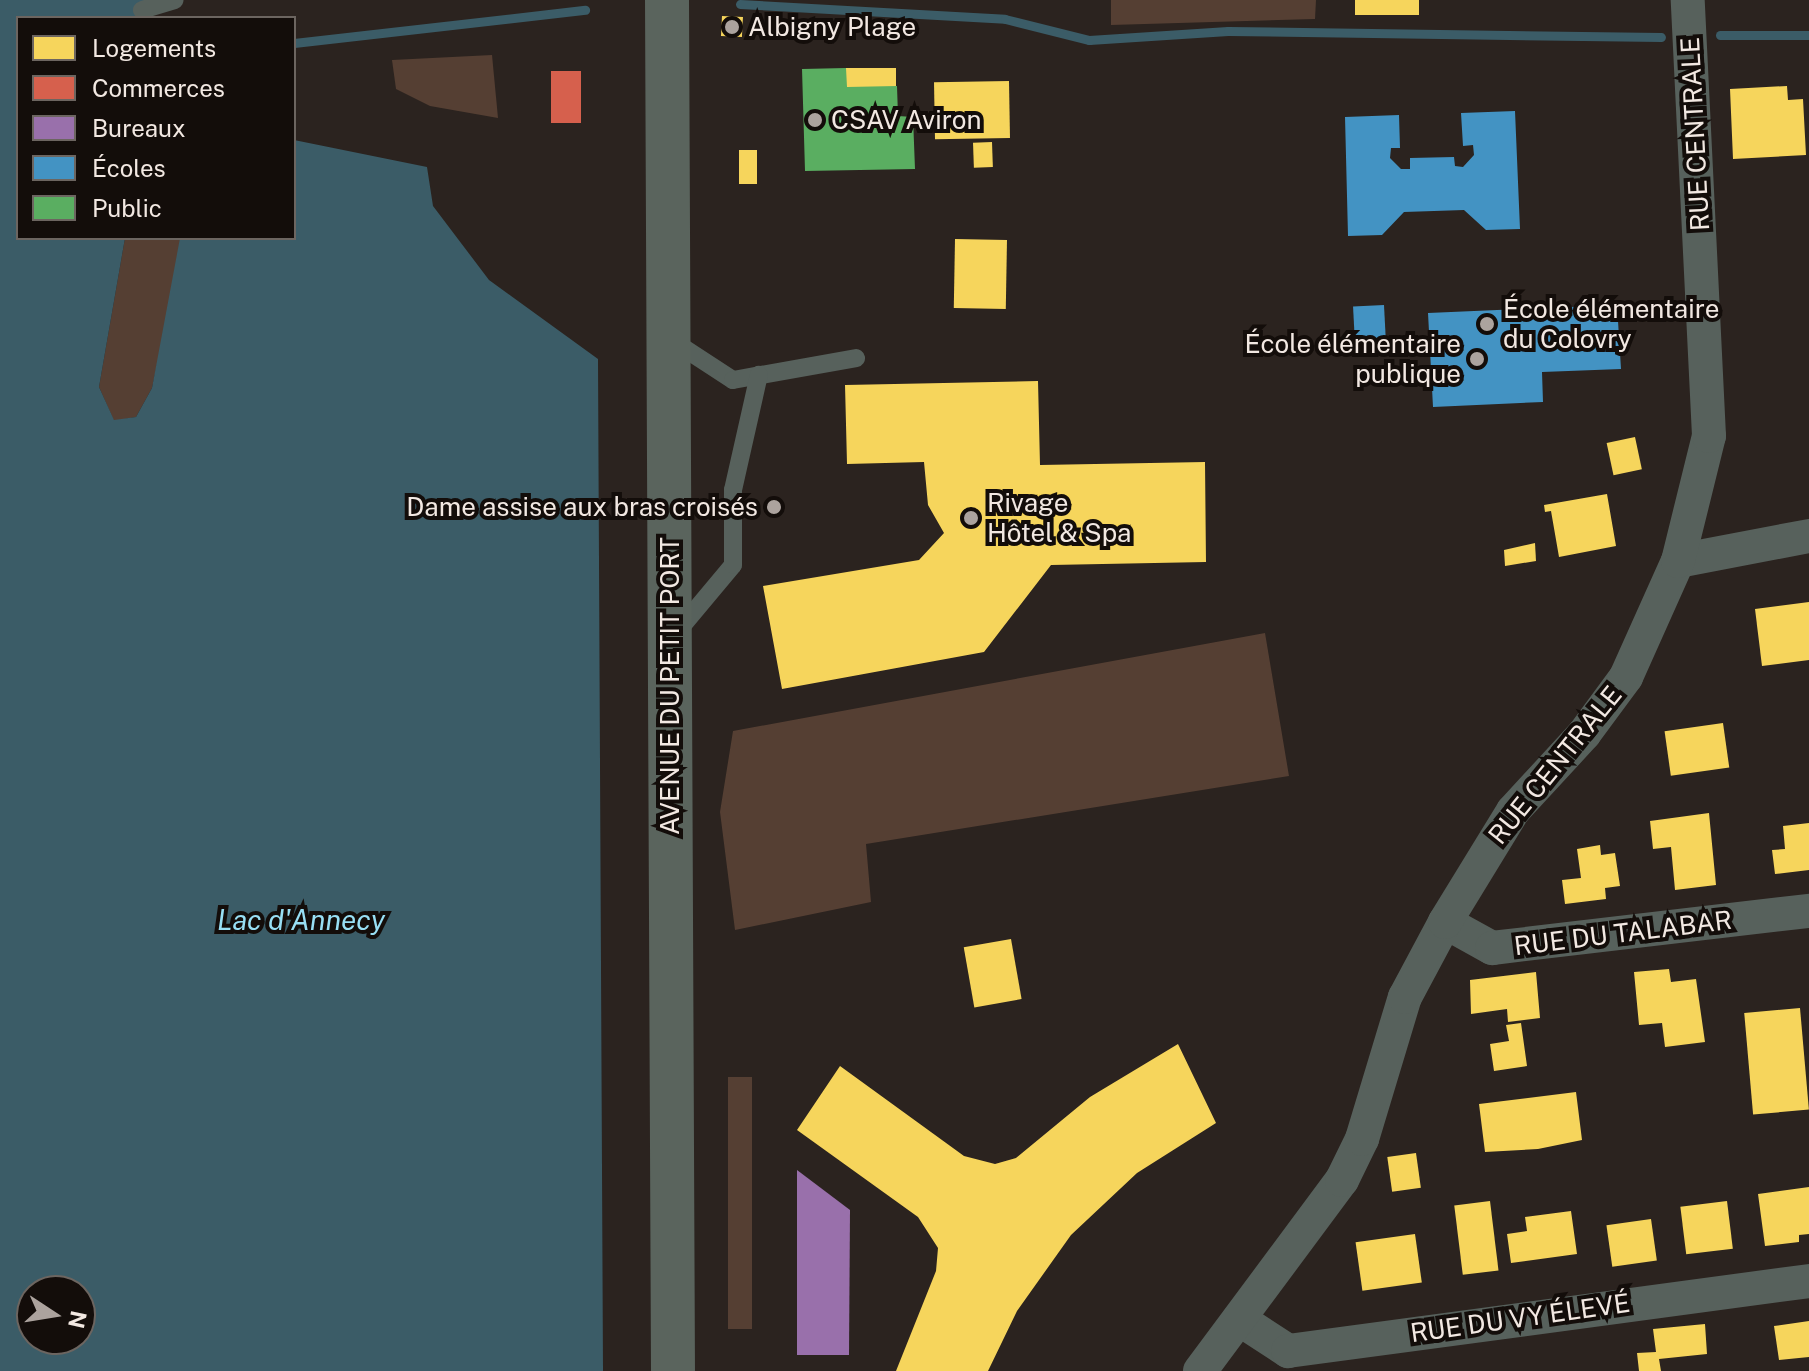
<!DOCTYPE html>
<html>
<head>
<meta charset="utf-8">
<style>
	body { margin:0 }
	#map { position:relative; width:1809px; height:1371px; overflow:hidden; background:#2b231f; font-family:"Public Sans",sans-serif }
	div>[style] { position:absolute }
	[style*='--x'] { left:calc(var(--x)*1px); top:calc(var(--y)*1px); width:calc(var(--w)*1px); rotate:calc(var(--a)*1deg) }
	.green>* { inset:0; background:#553f33; transform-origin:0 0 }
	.water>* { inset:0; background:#3b5c67 }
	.homes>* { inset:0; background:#f6d55c; transform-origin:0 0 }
	.shops>* { inset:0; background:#d6604d; transform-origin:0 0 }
	.offices>* { inset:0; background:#9970ab }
	.schools>* { inset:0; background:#4393c3; transform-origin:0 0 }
	.public>* { inset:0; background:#5aae61 }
	.stream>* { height:9px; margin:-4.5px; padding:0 4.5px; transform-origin:4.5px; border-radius:4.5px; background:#3b5c67 }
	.service>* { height:18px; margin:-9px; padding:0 9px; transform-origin:9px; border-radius:9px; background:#57615c }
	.minor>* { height:34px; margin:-17px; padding:0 17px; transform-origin:17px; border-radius:17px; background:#57615c }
	.secondary>* { height:44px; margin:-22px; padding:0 22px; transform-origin:22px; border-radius:22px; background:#5a645d }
	.dots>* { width:22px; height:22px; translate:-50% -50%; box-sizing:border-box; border:4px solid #130d0a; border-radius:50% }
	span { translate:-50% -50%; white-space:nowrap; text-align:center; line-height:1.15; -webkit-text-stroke:8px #130d0a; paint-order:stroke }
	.poi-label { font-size:26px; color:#f2e8e2 }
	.left { translate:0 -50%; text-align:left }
	.right { translate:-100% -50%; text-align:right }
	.street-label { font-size:26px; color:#f2e8e2 }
	.water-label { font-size:28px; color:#98dff4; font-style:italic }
	.legend { position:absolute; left:16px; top:16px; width:280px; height:224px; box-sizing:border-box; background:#130d0a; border:2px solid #6c6560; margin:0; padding:10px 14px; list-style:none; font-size:24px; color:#f2e8e2 }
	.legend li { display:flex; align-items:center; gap:16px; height:40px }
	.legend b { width:40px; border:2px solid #6c6560 }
	.north { position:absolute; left:16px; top:1275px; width:80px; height:80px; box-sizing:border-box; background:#130d0a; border:2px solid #6c6560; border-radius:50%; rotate:102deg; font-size:22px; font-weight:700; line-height:32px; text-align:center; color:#f2e8e2 }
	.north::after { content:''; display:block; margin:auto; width:28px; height:36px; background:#aca39e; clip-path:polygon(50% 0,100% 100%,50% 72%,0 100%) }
</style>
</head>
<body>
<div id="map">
	<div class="green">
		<div style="clip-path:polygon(1111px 0,1316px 0,1315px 19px,1111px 25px)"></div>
		<div style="clip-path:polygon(492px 55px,498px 118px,430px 106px,396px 89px,392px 60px)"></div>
		<div style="clip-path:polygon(125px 238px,180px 238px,182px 249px,152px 388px,136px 417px,114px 421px,99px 387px)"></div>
		<div style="clip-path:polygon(1265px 633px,1289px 776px,866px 844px,871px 902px,735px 930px,720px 812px,733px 731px)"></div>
		<div style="left:728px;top:1077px;width:24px;height:252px"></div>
	</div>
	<div class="water">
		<div style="clip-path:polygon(evenodd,0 0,144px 0,151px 18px,18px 18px,18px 238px,125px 238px,99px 387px,114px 420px,136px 417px,152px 388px,180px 238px,294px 238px,294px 140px,427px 167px,433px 206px,489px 280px,598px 359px,603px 1371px,0 1371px,0 0,32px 1291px,80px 1291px,80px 1339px,32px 1339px,32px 1291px)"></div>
	</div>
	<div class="homes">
		<div style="left:1355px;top:0;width:64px;height:15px"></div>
		<div style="left:722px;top:16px;width:21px;height:20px;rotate:3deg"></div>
		<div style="left:846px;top:68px;width:50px;height:19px"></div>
		<div style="left:1009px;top:81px;width:57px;height:75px;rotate:89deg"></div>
		<div style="clip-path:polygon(1787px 86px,1788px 100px,1803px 99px,1806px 155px,1733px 159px,1730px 89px)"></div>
		<div style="left:992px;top:142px;width:25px;height:19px;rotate:88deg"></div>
		<div style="left:739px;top:150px;width:18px;height:34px"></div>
		<div style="left:955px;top:239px;width:52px;height:69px;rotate:1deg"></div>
		<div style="clip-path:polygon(1038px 381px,1040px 465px,1205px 462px,1206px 562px,1051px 565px,984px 652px,782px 689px,763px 586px,919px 560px,944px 533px,928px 505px,924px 462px,847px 464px,845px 385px)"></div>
		<div style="left:1635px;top:437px;width:33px;height:29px;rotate:78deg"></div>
		<div style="clip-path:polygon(1607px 494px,1616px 546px,1559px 557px,1551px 511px,1545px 512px,1544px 505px)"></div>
		<div style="clip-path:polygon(1535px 543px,1536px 561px,1505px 566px,1504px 550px)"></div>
		<div style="clip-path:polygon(1809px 602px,1809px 660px,1762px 666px,1755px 609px)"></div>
		<div style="left:1723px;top:723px;width:45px;height:59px;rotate:82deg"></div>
		<div style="clip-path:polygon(1709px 813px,1716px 885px,1675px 890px,1671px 847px,1653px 849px,1650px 821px)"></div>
		<div style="clip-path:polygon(1809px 823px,1809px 870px,1775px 874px,1772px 850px,1785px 849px,1783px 826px)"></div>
		<div style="clip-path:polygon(1600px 845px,1601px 855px,1615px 853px,1620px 886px,1605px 888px,1606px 899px,1565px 904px,1562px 880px,1581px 878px,1577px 849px)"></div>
		<div style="left:1011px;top:939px;width:61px;height:48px;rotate:80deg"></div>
		<div style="clip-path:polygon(1669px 969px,1671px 982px,1696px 979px,1705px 1042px,1665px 1047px,1662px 1023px,1639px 1025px,1634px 972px)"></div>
		<div style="clip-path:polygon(1536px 972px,1540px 1018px,1508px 1022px,1507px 1009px,1471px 1014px,1470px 980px)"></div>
		<div style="left:1800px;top:1008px;width:102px;height:56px;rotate:85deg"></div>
		<div style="clip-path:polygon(1521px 1023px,1527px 1066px,1494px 1071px,1490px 1044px,1509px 1041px,1506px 1025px)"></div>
		<div style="clip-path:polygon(1178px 1044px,1216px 1123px,1137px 1173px,1071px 1235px,1017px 1311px,988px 1371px,896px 1371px,936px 1271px,938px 1248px,918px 1217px,797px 1130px,840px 1066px,964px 1156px,995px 1164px,1016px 1158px,1090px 1097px)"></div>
		<div style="clip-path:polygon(1576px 1092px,1582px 1140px,1538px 1149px,1485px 1152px,1479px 1104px)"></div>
		<div style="left:1416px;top:1153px;width:35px;height:29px;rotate:82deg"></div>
		<div style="clip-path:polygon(1809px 1187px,1809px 1234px,1799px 1235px,1799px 1242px,1765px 1246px,1758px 1194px)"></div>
		<div style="left:1490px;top:1201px;width:70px;height:36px;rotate:83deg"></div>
		<div style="left:1727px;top:1201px;width:48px;height:47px;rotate:83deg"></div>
		<div style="clip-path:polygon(1571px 1211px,1577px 1254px,1511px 1263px,1507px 1234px,1527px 1231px,1525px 1217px)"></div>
		<div style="left:1651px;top:1219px;width:42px;height:45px;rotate:82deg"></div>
		<div style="left:1415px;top:1234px;width:49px;height:60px;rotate:82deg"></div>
		<div style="clip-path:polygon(1809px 1321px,1809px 1357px,1779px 1360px,1774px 1326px)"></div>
		<div style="clip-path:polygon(1705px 1324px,1707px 1354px,1659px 1359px,1661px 1371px,1639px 1371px,1637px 1353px,1656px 1352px,1653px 1329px)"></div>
	</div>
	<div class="shops">
		<div style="left:551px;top:71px;width:30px;height:52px"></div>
	</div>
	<div class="offices">
		<div style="clip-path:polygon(797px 1170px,850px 1210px,849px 1355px,797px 1355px)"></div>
	</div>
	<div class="schools">
		<div style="clip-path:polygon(1515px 111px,1520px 229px,1486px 230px,1464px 210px,1404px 212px,1382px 235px,1348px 236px,1345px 117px,1399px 115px,1400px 148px,1391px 148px,1390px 158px,1401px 169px,1410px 169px,1410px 158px,1454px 157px,1455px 166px,1463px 167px,1474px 155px,1473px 145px,1463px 146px,1461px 113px)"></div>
		<div style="left:1384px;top:305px;width:34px;height:31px;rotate:87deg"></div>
		<div style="clip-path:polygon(1617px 305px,1621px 369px,1542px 372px,1543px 402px,1433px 407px,1428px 313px)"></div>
	</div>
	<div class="public">
		<div style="clip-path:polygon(846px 68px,847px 87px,897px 86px,898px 116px,913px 117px,915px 169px,805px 171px,802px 69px)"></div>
	</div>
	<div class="stream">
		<div style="--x:740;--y:4;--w:265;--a:3.2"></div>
		<div style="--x:1005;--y:19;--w:87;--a:14"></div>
		<div style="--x:1089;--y:40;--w:139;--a:-3.7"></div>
		<div style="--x:1228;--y:31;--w:433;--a:0.8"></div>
		<div style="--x:1720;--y:35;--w:89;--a:0"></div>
		<div style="--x:294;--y:43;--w:293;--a:-6.5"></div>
	</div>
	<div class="service">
		<div style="--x:142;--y:10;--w:34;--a:-17"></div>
		<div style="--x:670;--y:339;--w:75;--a:33.1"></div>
		<div style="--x:733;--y:380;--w:125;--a:-10.1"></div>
		<div style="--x:677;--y:632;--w:87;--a:-50.1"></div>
		<div style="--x:733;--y:565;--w:75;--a:-90"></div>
		<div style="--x:733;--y:490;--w:118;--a:-77.3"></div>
	</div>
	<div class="minor">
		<div style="--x:1678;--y:561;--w:133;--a:-10.8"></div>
		<div style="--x:1445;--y:922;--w:54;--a:29"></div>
		<div style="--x:1492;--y:948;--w:319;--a:-6.7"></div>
		<div style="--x:1239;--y:1319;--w:59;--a:33.1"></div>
		<div style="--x:1288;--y:1351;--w:526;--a:-7.65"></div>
		<div style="--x:1200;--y:1371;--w:238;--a:-53.4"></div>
		<div style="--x:1342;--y:1180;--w:46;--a:-64"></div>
		<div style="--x:1362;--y:1139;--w:148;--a:-73.2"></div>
		<div style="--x:1405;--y:997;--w:85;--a:-61.9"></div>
		<div style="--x:1445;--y:922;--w:130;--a:-58.5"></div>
		<div style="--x:1513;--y:811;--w:105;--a:-47.3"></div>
		<div style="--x:1584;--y:734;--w:71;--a:-53.6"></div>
		<div style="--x:1626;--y:677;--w:127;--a:-65.9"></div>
		<div style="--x:1678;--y:561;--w:129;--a:-76.1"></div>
		<div style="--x:1709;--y:436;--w:437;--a:-92.8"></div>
	</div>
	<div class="secondary">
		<div style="--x:667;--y:0;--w:1371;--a:89.75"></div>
	</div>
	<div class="dots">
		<div style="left:732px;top:27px;background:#aca39e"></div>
		<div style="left:815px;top:120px;background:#aca39e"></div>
		<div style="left:1487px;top:324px;background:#aca39e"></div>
		<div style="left:1477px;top:359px;background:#aca39e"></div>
		<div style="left:774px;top:507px;background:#aca39e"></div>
		<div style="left:971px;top:518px;background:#aca39e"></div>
	</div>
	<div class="poi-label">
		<span class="left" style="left:748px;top:27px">Albigny Plage</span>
		<span class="left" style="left:831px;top:120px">CSAV Aviron</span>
		<span class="left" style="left:1503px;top:324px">École élémentaire<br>du Colovry</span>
		<span class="right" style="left:1461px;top:359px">École élémentaire<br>publique</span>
		<span class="left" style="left:987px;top:518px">Rivage<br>Hôtel &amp; Spa</span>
		<span class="right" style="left:758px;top:507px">Dame assise aux bras croisés</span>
	</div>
	<div class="street-label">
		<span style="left:1695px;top:134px;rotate:-93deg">RUE CENTRALE</span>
		<span style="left:670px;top:686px;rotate:-90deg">AVENUE DU PETIT PORT</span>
		<span style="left:1555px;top:765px;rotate:-51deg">RUE CENTRALE</span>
		<span style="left:1623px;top:933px;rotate:-7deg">RUE DU TALABAR</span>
		<span style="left:1520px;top:1318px;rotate:-8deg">RUE DU VY ÉLEVÉ</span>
	</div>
	<div class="water-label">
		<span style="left:301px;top:920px">Lac d'Annecy</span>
	</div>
	<ul class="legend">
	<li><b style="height:22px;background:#f6d55c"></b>Logements</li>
	<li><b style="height:22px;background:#d6604d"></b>Commerces</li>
	<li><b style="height:22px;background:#9970ab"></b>Bureaux</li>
	<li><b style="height:22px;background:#4393c3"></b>Écoles</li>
	<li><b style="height:22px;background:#5aae61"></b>Public</li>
	</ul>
	<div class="north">N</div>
</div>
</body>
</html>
